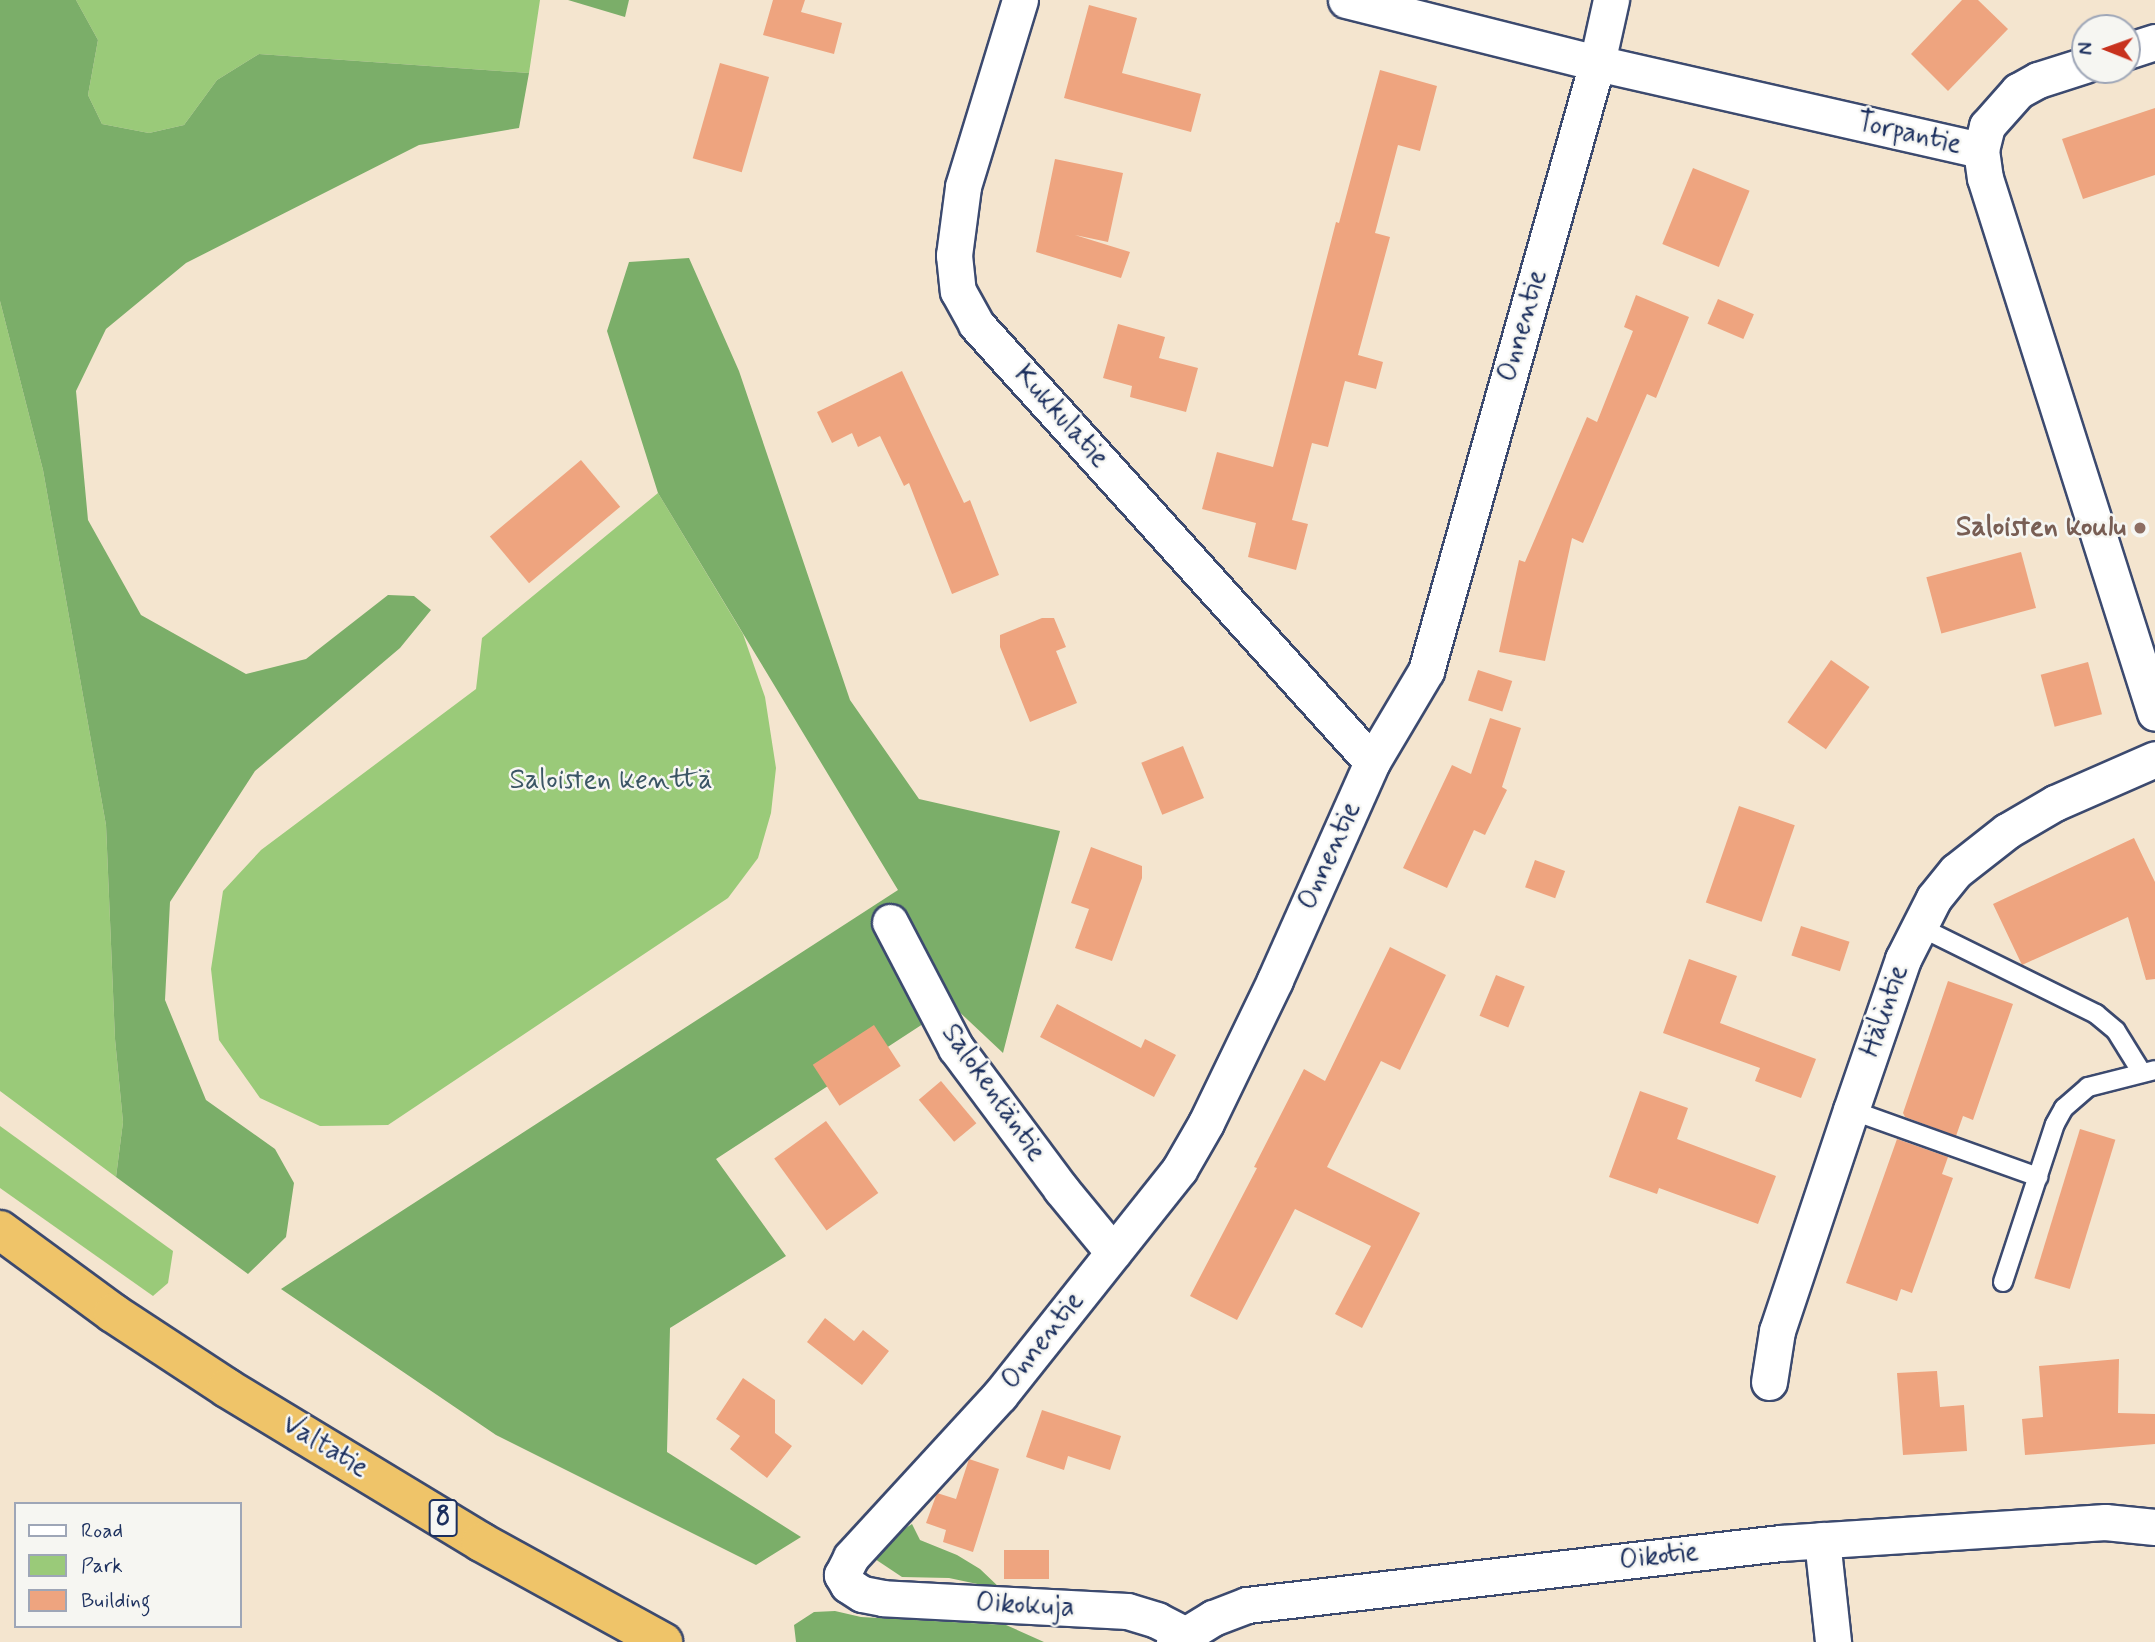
<!DOCTYPE html>
<html>
<head>
<meta charset="utf-8">
<style>
	body { margin:0 }
	#map { position:relative; width:2155px; height:1642px; overflow:hidden; background:#f4e5cf; font-family:Mynerve,sans-serif }
	div>[style] { position:absolute }
	[style*='--x'] { left:calc(var(--x)*1px); top:calc(var(--y)*1px); width:calc(var(--w)*1px); rotate:calc(var(--a)*1deg) }
	.green>* { inset:0; background:#9aca79 }
	.forest>* { inset:0; background:#7bae69 }
	.building>* { inset:0; background:#eea47f; transform-origin:0 0 }
	.roads { filter:drop-shadow(2px 0 #3c4a6f) drop-shadow(-2px 0 #3c4a6f) drop-shadow(0 2px #3c4a6f) drop-shadow(0 -2px #3c4a6f) }
	.lane>* { height:18px; margin:-9px; padding:0 9px; transform-origin:9px; border-radius:9px; background:#fff }
	.street>* { height:35px; margin:-17.5px; padding:0 17.5px; transform-origin:17.5px; border-radius:17.5px; background:#fff }
	.highway>* { height:38px; margin:-19px; padding:0 19px; transform-origin:19px; border-radius:19px; background:#efc469 }
	.dots>* { width:19px; height:19px; translate:-50% -50%; box-sizing:border-box; border:4px solid #f6f6f2; border-radius:50% }
	span { translate:-50% -50%; white-space:nowrap; text-align:center; line-height:1.15; -webkit-text-stroke:5px #f6f6f2; paint-order:stroke }
	.shield-label span { padding:2px 5px; background:#f6f6f2; border:2px solid; border-radius:5px; -webkit-text-stroke-width:0 }
	.shield-label { font-size:26px; color:#1b2f5e; font-weight:700 }
	.street-label { font-size:28px; color:#1b2f5e }
	.education-label { font-size:28px; color:#785e54; font-weight:700 }
	.right { translate:-100% -50%; text-align:right }
	.park-label { font-size:28px; color:#3b5665 }
	.legend { position:absolute; left:14px; top:1502px; width:228px; height:126px; box-sizing:border-box; background:#f6f6f2; border:2px solid #9ea6b7; margin:0; padding:9px 12px; list-style:none; font-size:21px; color:#1b2f5e }
	.legend li { display:flex; align-items:center; gap:14px; height:35px }
	.legend b { width:35px; border:2px solid #9ea6b7 }
	.north { position:absolute; left:2071px; top:14px; width:70px; height:70px; box-sizing:border-box; background:#f6f6f2; border:2px solid #9ea6b7; border-radius:50%; rotate:271deg; font-size:19px; font-weight:700; line-height:28px; text-align:center; color:#1b2f5e }
	.north::after { content:''; display:block; margin:auto; width:24px; height:32px; background:#c8321e; clip-path:polygon(50% 0,100% 100%,50% 72%,0 100%) }
</style>
</head>
<body>
<div id="map">
	<div class="green">
		<div style="clip-path:polygon(76px 0,540px 0,529px 73px,259px 54px,217px 80px,184px 125px,149px 133px,102px 124px,88px 95px,98px 40px)"></div>
		<div style="clip-path:polygon(0 301px,43px 470px,106px 825px,115px 1039px,123px 1122px,116px 1177px,0 1091px)"></div>
		<div style="clip-path:polygon(658px 493px,743px 634px,765px 697px,776px 768px,771px 813px,758px 858px,728px 898px,388px 1125px,320px 1126px,260px 1098px,219px 1040px,211px 969px,223px 891px,261px 850px,476px 689px,482px 638px)"></div>
		<div style="clip-path:polygon(0 1126px,173px 1251px,168px 1283px,153px 1296px,0 1188px)"></div>
	</div>
	<div class="forest">
		<div style="clip-path:polygon(0 0,76px 0,98px 40px,88px 95px,102px 124px,149px 133px,184px 125px,217px 80px,259px 54px,529px 73px,519px 128px,419px 145px,186px 263px,106px 329px,76px 391px,88px 520px,141px 615px,246px 674px,306px 659px,388px 595px,414px 596px,431px 610px,400px 648px,255px 771px,170px 902px,165px 1000px,206px 1100px,275px 1149px,294px 1183px,286px 1237px,248px 1274px,116px 1177px,123px 1122px,115px 1039px,106px 825px,43px 470px,0 301px)"></div>
		<div style="clip-path:polygon(568px 0,629px 0,625px 17px)"></div>
		<div style="clip-path:polygon(689px 258px,739px 371px,850px 700px,919px 799px,1060px 831px,1003px 1053px,952px 1005px,716px 1159px,786px 1256px,670px 1328px,667px 1452px,801px 1537px,756px 1565px,496px 1435px,281px 1289px,898px 890px,658px 493px,607px 331px,629px 262px)"></div>
		<div style="clip-path:polygon(912px 1524px,920px 1540px,957px 1555px,980px 1569px,1001px 1589px,949px 1578px,902px 1577px,875px 1559px,881px 1544px)"></div>
		<div style="clip-path:polygon(835px 1611px,861px 1617px,1006px 1625px,1044px 1642px,796px 1642px,794px 1625px,814px 1612px)"></div>
	</div>
	<div class="building">
		<div style="clip-path:polygon(773px 0,805px 0,801px 12px,842px 23px,834px 54px,763px 35px)"></div>
		<div style="clip-path:polygon(1962px 0,1978px 0,2008px 29px,1948px 91px,1911px 54px)"></div>
		<div style="clip-path:polygon(1089px 5px,1137px 18px,1122px 73px,1201px 94px,1191px 132px,1064px 98px)"></div>
		<div style="left:720px;top:63px;width:51px;height:99px;rotate:16deg"></div>
		<div style="clip-path:polygon(1380px 70px,1437px 86px,1420px 151px,1398px 145px,1375px 233px,1390px 237px,1358px 355px,1383px 362px,1376px 389px,1345px 381px,1328px 447px,1312px 443px,1292px 520px,1308px 524px,1296px 570px,1248px 557px,1256px 523px,1202px 509px,1217px 452px,1273px 467px,1336px 222px,1339px 223px)"></div>
		<div style="clip-path:polygon(2155px 108px,2155px 175px,2083px 199px,2062px 139px)"></div>
		<div style="clip-path:polygon(1055px 159px,1123px 173px,1108px 242px,1075px 235px,1130px 252px,1121px 278px,1036px 252px)"></div>
		<div style="left:1693px;top:168px;width:61px;height:82px;rotate:22deg"></div>
		<div style="clip-path:polygon(1636px 295px,1689px 317px,1656px 398px,1647px 394px,1583px 543px,1572px 538px,1545px 661px,1499px 652px,1519px 560px,1525px 562px,1587px 417px,1597px 422px,1633px 331px,1624px 327px)"></div>
		<div style="left:1718px;top:299px;width:39px;height:27px;rotate:23deg"></div>
		<div style="clip-path:polygon(1118px 324px,1165px 337px,1159px 358px,1198px 368px,1186px 412px,1130px 397px,1132px 386px,1103px 378px)"></div>
		<div style="clip-path:polygon(902px 371px,964px 503px,970px 500px,999px 575px,952px 594px,909px 483px,904px 486px,880px 436px,858px 447px,852px 433px,832px 443px,817px 412px)"></div>
		<div style="left:581px;top:460px;width:61px;height:119px;rotate:50deg"></div>
		<div style="left:2021px;top:552px;width:58px;height:98px;rotate:75deg"></div>
		<div style="clip-path:polygon(1042px 618px,1054px 618px,1066px 647px,1056px 651px,1077px 703px,1030px 722px,1000px 647px,1000px 635px)"></div>
		<div style="left:1831px;top:660px;width:47px;height:76px;rotate:35deg"></div>
		<div style="left:2088px;top:662px;width:54px;height:49px;rotate:75deg"></div>
		<div style="left:1478px;top:670px;width:36px;height:32px;rotate:18deg"></div>
		<div style="clip-path:polygon(1490px 718px,1521px 728px,1502px 787px,1507px 790px,1485px 835px,1474px 830px,1447px 888px,1403px 868px,1452px 765px,1471px 774px)"></div>
		<div style="left:1183px;top:746px;width:56px;height:45px;rotate:68deg"></div>
		<div style="left:1739px;top:806px;width:59px;height:102px;rotate:19deg"></div>
		<div style="clip-path:polygon(2134px 838px,2155px 882px,2155px 979px,2146px 980px,2128px 917px,2022px 965px,1993px 904px)"></div>
		<div style="clip-path:polygon(1091px 847px,1142px 866px,1142px 878px,1112px 961px,1075px 948px,1089px 909px,1071px 903px)"></div>
		<div style="left:1535px;top:860px;width:32px;height:29px;rotate:20deg"></div>
		<div style="left:1801px;top:926px;width:51px;height:31px;rotate:18deg"></div>
		<div style="clip-path:polygon(1390px 947px,1446px 975px,1400px 1070px,1381px 1061px,1327px 1167px,1420px 1213px,1362px 1328px,1335px 1314px,1371px 1246px,1295px 1209px,1237px 1320px,1190px 1296px,1257px 1168px,1254px 1167px,1304px 1069px,1325px 1081px)"></div>
		<div style="clip-path:polygon(1689px 959px,1737px 976px,1720px 1023px,1816px 1059px,1801px 1098px,1755px 1081px,1760px 1068px,1663px 1033px)"></div>
		<div style="left:1496px;top:975px;width:31px;height:44px;rotate:22deg"></div>
		<div style="clip-path:polygon(1948px 981px,2013px 1004px,1973px 1120px,1963px 1116px,1956px 1136px,1905px 1117px,1903px 1113px)"></div>
		<div style="clip-path:polygon(1057px 1004px,1141px 1048px,1145px 1039px,1176px 1055px,1154px 1097px,1040px 1037px)"></div>
		<div style="left:874px;top:1025px;width:49px;height:73px;rotate:57deg"></div>
		<div style="left:941px;top:1081px;width:55px;height:29px;rotate:50deg"></div>
		<div style="clip-path:polygon(1640px 1091px,1688px 1108px,1677px 1139px,1776px 1176px,1758px 1224px,1659px 1188px,1657px 1194px,1609px 1177px)"></div>
		<div style="left:826px;top:1121px;width:89px;height:64px;rotate:54deg"></div>
		<div style="left:2080px;top:1129px;width:37px;height:156px;rotate:17deg"></div>
		<div style="clip-path:polygon(1897px 1139px,1948px 1157px,1942px 1174px,1953px 1178px,1912px 1293px,1901px 1289px,1897px 1301px,1846px 1283px)"></div>
		<div style="clip-path:polygon(825px 1318px,854px 1341px,863px 1330px,889px 1351px,862px 1385px,807px 1342px)"></div>
		<div style="clip-path:polygon(2119px 1359px,2118px 1413px,2155px 1414px,2155px 1444px,2025px 1455px,2022px 1419px,2043px 1417px,2039px 1366px)"></div>
		<div style="clip-path:polygon(1937px 1371px,1940px 1407px,1964px 1405px,1967px 1451px,1903px 1455px,1897px 1373px)"></div>
		<div style="clip-path:polygon(743px 1378px,775px 1400px,775px 1433px,792px 1446px,767px 1478px,730px 1449px,740px 1436px,716px 1419px)"></div>
		<div style="clip-path:polygon(1042px 1410px,1121px 1436px,1110px 1470px,1068px 1456px,1064px 1470px,1026px 1457px)"></div>
		<div style="clip-path:polygon(969px 1459px,999px 1469px,973px 1552px,943px 1542px,946px 1530px,926px 1523px,937px 1493px,956px 1499px)"></div>
		<div style="left:1004px;top:1550px;width:45px;height:29px"></div>
	</div>
	<div class="roads">
		<div class="lane">
			<div style="--x:1918;--y:926;--w:199;--a:26.3"></div>
			<div style="--x:2096;--y:1014;--w:26;--a:40"></div>
			<div style="--x:2116;--y:1031;--w:49;--a:58.2"></div>
			<div style="--x:1851;--y:1110;--w:199;--a:19.7"></div>
			<div style="--x:2003;--y:1282;--w:166;--a:-71.8"></div>
			<div style="--x:2055;--y:1124;--w:18;--a:-61"></div>
			<div style="--x:2064;--y:1108;--w:32;--a:-41"></div>
			<div style="--x:2088;--y:1087;--w:69;--a:-14.2"></div>
		</div>
		<div class="street">
			<div style="--x:1020;--y:0;--w:195;--a:107"></div>
			<div style="--x:963;--y:187;--w:69;--a:97.5"></div>
			<div style="--x:954;--y:255;--w:36;--a:84"></div>
			<div style="--x:958;--y:291;--w:38;--a:61"></div>
			<div style="--x:976;--y:324;--w:590;--a:47.88"></div>
			<div style="--x:1346;--y:0;--w:259;--a:14.1"></div>
			<div style="--x:1597;--y:63;--w:394;--a:12.8"></div>
			<div style="--x:1981;--y:150;--w:28;--a:82"></div>
			<div style="--x:1985;--y:178;--w:561;--a:72.37"></div>
			<div style="--x:2127;--y:51;--w:29;--a:-18"></div>
			<div style="--x:1981;--y:150;--w:25;--a:-76"></div>
			<div style="--x:1987;--y:126;--w:47;--a:-48.5"></div>
			<div style="--x:2018;--y:91;--w:23;--a:-29"></div>
			<div style="--x:2038;--y:80;--w:49;--a:-17.7"></div>
			<div style="--x:890;--y:922;--w:142;--a:62.4"></div>
			<div style="--x:956;--y:1048;--w:176;--a:53.3"></div>
			<div style="--x:1061;--y:1189;--w:82;--a:50.5"></div>
			<div style="--x:1769;--y:1382;--w:52;--a:-81.1"></div>
			<div style="--x:1777;--y:1331;--w:233;--a:-71.5"></div>
			<div style="--x:1851;--y:1110;--w:160;--a:-71"></div>
			<div style="--x:1903;--y:959;--w:68;--a:-63.1"></div>
			<div style="--x:1934;--y:898;--w:35;--a:-51"></div>
			<div style="--x:1956;--y:871;--w:65;--a:-38.1"></div>
			<div style="--x:2007;--y:831;--w:56;--a:-30.3"></div>
			<div style="--x:2055;--y:803;--w:109;--a:-23.7"></div>
			<div style="--x:1822;--y:1540;--w:103;--a:83.8"></div>
			<div style="--x:1184;--y:1634;--w:30;--a:-153"></div>
			<div style="--x:1157;--y:1620;--w:31;--a:-163"></div>
			<div style="--x:1127;--y:1611;--w:244;--a:-177"></div>
			<div style="--x:883;--y:1598;--w:21;--a:-169"></div>
			<div style="--x:862;--y:1594;--w:17;--a:-147"></div>
			<div style="--x:848;--y:1585;--w:12;--a:-121"></div>
			<div style="--x:842;--y:1575;--w:20;--a:-63"></div>
			<div style="--x:851;--y:1557;--w:220;--a:-47.4"></div>
			<div style="--x:1000;--y:1395;--w:288;--a:-51.5"></div>
			<div style="--x:1179;--y:1170;--w:54;--a:-60.1"></div>
			<div style="--x:1206;--y:1123;--w:159;--a:-64.2"></div>
			<div style="--x:1275;--y:980;--w:239;--a:-66"></div>
			<div style="--x:1372;--y:762;--w:106;--a:-59.3"></div>
			<div style="--x:1426;--y:671;--w:632;--a:-74.29"></div>
			<div style="--x:1597;--y:63;--w:65;--a:-77.5"></div>
			<div style="--x:1174;--y:1642;--w:46;--a:-31.6"></div>
			<div style="--x:1213;--y:1618;--w:36;--a:-21"></div>
			<div style="--x:1247;--y:1605;--w:537;--a:-6.63"></div>
			<div style="--x:1780;--y:1543;--w:326;--a:-3.7"></div>
			<div style="--x:2105;--y:1522;--w:50;--a:5.7"></div>
		</div>
		<div class="highway">
			<div style="--x:0;--y:1230;--w:140;--a:36.3"></div>
			<div style="--x:113;--y:1313;--w:136;--a:33.3"></div>
			<div style="--x:227;--y:1388;--w:297;--a:31.2"></div>
			<div style="--x:481;--y:1542;--w:208;--a:28.8"></div>
		</div>
	</div>
	<div class="dots">
		<div style="left:2140px;top:528px;background:#8d6e63"></div>
	</div>
	<div class="shield-label">
		<span style="left:443px;top:1518px">8</span>
	</div>
	<div class="street-label">
		<span style="left:1909px;top:134px;rotate:13deg">Torpantie</span>
		<span style="left:1523px;top:326px;rotate:-74deg">Onnentie</span>
		<span style="left:1061px;top:417px;rotate:48deg">Kukkulatie</span>
		<span style="left:1330px;top:856px;rotate:-66deg">Onnentie</span>
		<span style="left:1885px;top:1011px;rotate:-71deg">Hälintie</span>
		<span style="left:993px;top:1093px;rotate:55deg">Salokentäntie</span>
		<span style="left:1043px;top:1341px;rotate:-52deg">Onnentie</span>
		<span style="left:325px;top:1447px;rotate:31deg">Valtatie</span>
		<span style="left:1659px;top:1557px;rotate:-7deg">Oikotie</span>
		<span style="left:1025px;top:1606px;rotate:3deg">Oikokuja</span>
	</div>
	<div class="education-label">
		<span class="right" style="left:2126px;top:528px">Saloisten koulu</span>
	</div>
	<div class="park-label">
		<span style="left:611px;top:781px">Saloisten kenttä</span>
	</div>
	<ul class="legend">
	<li><b style="height:9px;background:#fff"></b>Road</li>
	<li><b style="height:19px;background:#9aca79"></b>Park</li>
	<li><b style="height:19px;background:#eea47f"></b>Building</li>
	</ul>
	<div class="north">N</div>
</div>
</body>
</html>
